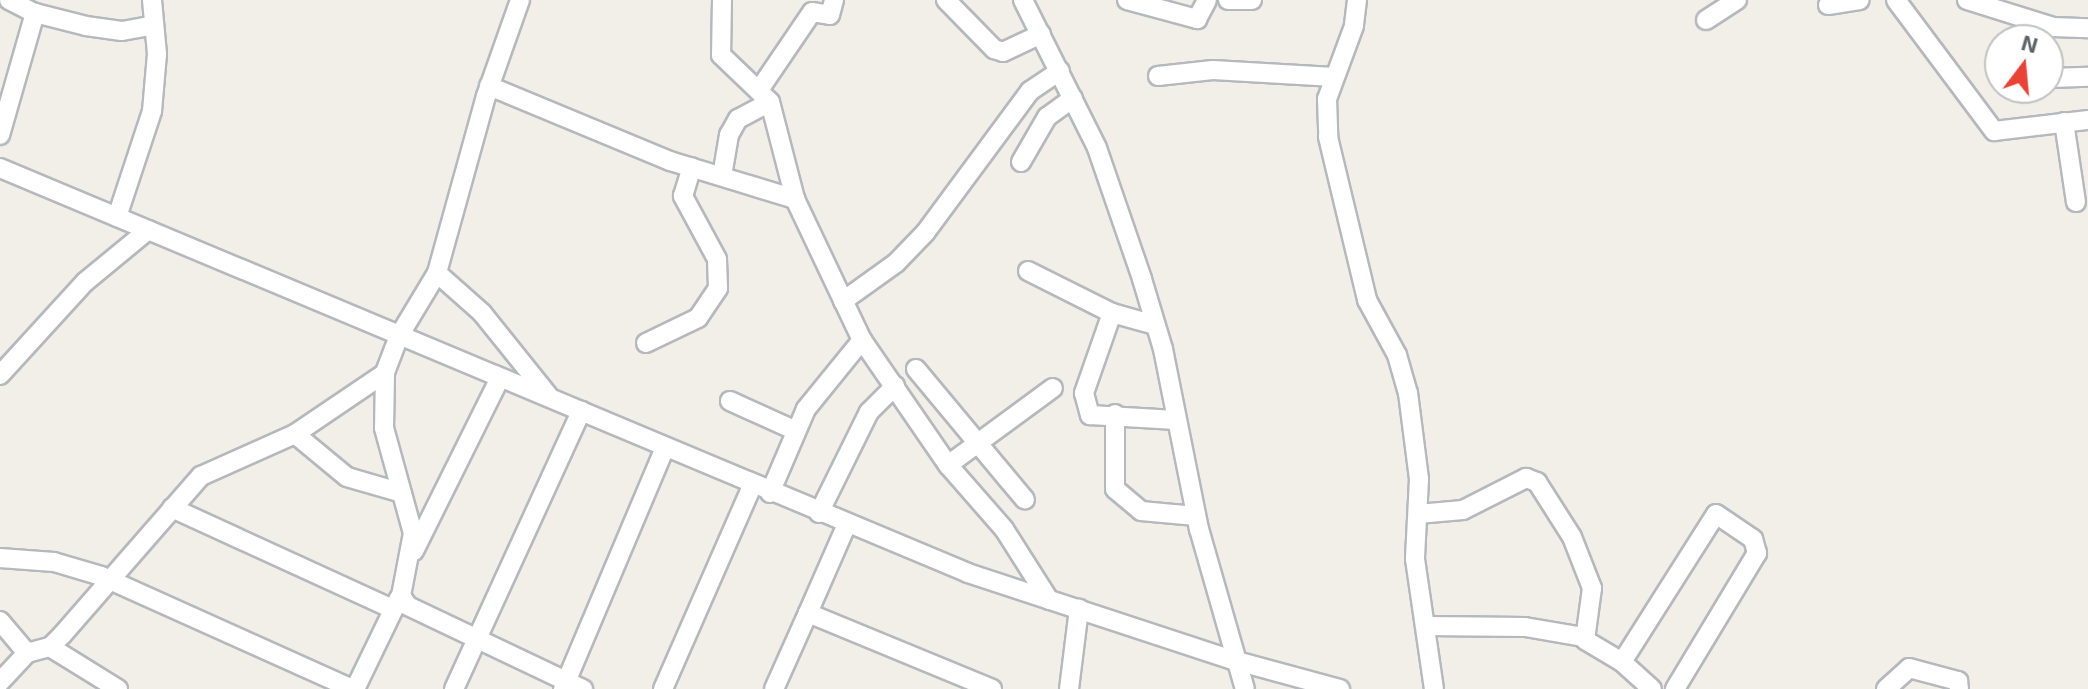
<!DOCTYPE html>
<html>
<head>
<meta charset="utf-8">
<style>
	body { margin:0 }
	#map { position:relative; width:2088px; height:689px; overflow:hidden; background:#f1efe8; font-family:"Exo 2",sans-serif }
	div>[style] { position:absolute }
	[style*='--x'] { left:calc(var(--x)*1px); top:calc(var(--y)*1px); width:calc(var(--w)*1px); rotate:calc(var(--a)*1deg) }
	.roads { filter:drop-shadow(2px 0 #b5b8bc) drop-shadow(-2px 0 #b5b8bc) drop-shadow(0 2px #b5b8bc) drop-shadow(0 -2px #b5b8bc) }
	.minor>* { height:18px; margin:-9px; padding:0 9px; transform-origin:9px; border-radius:9px; background:#fff }
	span { translate:-50% -50%; white-space:nowrap; text-align:center; line-height:1.15; -webkit-text-stroke:8px #fff; paint-order:stroke }
	.north { position:absolute; left:1984px; top:24px; width:80px; height:80px; box-sizing:border-box; background:#fff; border:2px solid #bfc1c3; border-radius:50%; rotate:16deg; font-size:22px; font-weight:700; line-height:32px; text-align:center; color:#5f6368 }
	.north::after { content:''; display:block; margin:auto; width:28px; height:36px; background:#ea4335; clip-path:polygon(50% 0,100% 100%,50% 72%,0 100%) }
</style>
</head>
<body>
<div id="map">
	<div class="roads">
		<div class="minor">
			<div style="--x:9;--y:0;--w:29;--a:27"></div>
			<div style="--x:35;--y:13;--w:53;--a:14.3"></div>
			<div style="--x:86;--y:26;--w:36;--a:8"></div>
			<div style="--x:122;--y:31;--w:29;--a:-10"></div>
			<div style="--x:520;--y:0;--w:102;--a:109.5"></div>
			<div style="--x:486;--y:96;--w:184;--a:105.5"></div>
			<div style="--x:437;--y:273;--w:74;--a:121.1"></div>
			<div style="--x:399;--y:336;--w:40;--a:111"></div>
			<div style="--x:385;--y:373;--w:55;--a:91"></div>
			<div style="--x:384;--y:428;--w:109;--a:74.6"></div>
			<div style="--x:413;--y:533;--w:64;--a:100.8"></div>
			<div style="--x:401;--y:596;--w:12;--a:55"></div>
			<div style="--x:408;--y:606;--w:194;--a:25.4"></div>
			<div style="--x:722;--y:0;--w:55;--a:91"></div>
			<div style="--x:721;--y:55;--w:68;--a:43.8"></div>
			<div style="--x:770;--y:102;--w:100;--a:75.5"></div>
			<div style="--x:795;--y:199;--w:156;--a:64.6"></div>
			<div style="--x:862;--y:340;--w:152;--a:55.5"></div>
			<div style="--x:948;--y:465;--w:85;--a:48.8"></div>
			<div style="--x:1004;--y:529;--w:84;--a:57.6"></div>
			<div style="--x:946;--y:0;--w:69;--a:45.6"></div>
			<div style="--x:994;--y:49;--w:9;--a:18"></div>
			<div style="--x:1003;--y:52;--w:42;--a:-25.3"></div>
			<div style="--x:1023;--y:0;--w:165;--a:63.4"></div>
			<div style="--x:1097;--y:148;--w:139;--a:71"></div>
			<div style="--x:1142;--y:279;--w:73;--a:73.3"></div>
			<div style="--x:1163;--y:349;--w:184;--a:78.7"></div>
			<div style="--x:1199;--y:529;--w:166;--a:74"></div>
			<div style="--x:1127;--y:0;--w:73;--a:15.2"></div>
			<div style="--x:1197;--y:19;--w:21;--a:-62"></div>
			<div style="--x:1228;--y:0;--w:24;--a:0"></div>
			<div style="--x:1357;--y:0;--w:26;--a:97"></div>
			<div style="--x:1354;--y:26;--w:78;--a:110.3"></div>
			<div style="--x:1327;--y:99;--w:38;--a:88"></div>
			<div style="--x:1328;--y:137;--w:168;--a:76.5"></div>
			<div style="--x:1367;--y:300;--w:63;--a:61.4"></div>
			<div style="--x:1397;--y:355;--w:40;--a:74"></div>
			<div style="--x:1408;--y:393;--w:87;--a:82.7"></div>
			<div style="--x:1419;--y:479;--w:80;--a:92.9"></div>
			<div style="--x:1415;--y:559;--w:131;--a:81.7"></div>
			<div style="--x:1896;--y:0;--w:164;--a:53.2"></div>
			<div style="--x:1994;--y:131;--w:95;--a:-6.7"></div>
			<div style="--x:1967;--y:0;--w:90;--a:17.4"></div>
			<div style="--x:2053;--y:27;--w:35;--a:2"></div>
			<div style="--x:1828;--y:5;--w:32;--a:-9"></div>
			<div style="--x:1706;--y:20;--w:37;--a:-33"></div>
			<div style="--x:1158;--y:76;--w:55;--a:-6.2"></div>
			<div style="--x:1213;--y:70;--w:121;--a:3.3"></div>
			<div style="--x:2050;--y:78;--w:38;--a:-2"></div>
			<div style="--x:489;--y:86;--w:196;--a:22.5"></div>
			<div style="--x:670;--y:161;--w:131;--a:16.9"></div>
			<div style="--x:759;--y:90;--w:94;--a:-55.8"></div>
			<div style="--x:812;--y:12;--w:18;--a:9"></div>
			<div style="--x:830;--y:15;--w:16;--a:-75"></div>
			<div style="--x:2064;--y:122;--w:81;--a:81.5"></div>
			<div style="--x:0;--y:135;--w:127;--a:-74"></div>
			<div style="--x:1021;--y:162;--w:52;--a:-60"></div>
			<div style="--x:1047;--y:117;--w:32;--a:-36"></div>
			<div style="--x:0;--y:168;--w:1049;--a:22.7"></div>
			<div style="--x:968;--y:573;--w:279;--a:18.2"></div>
			<div style="--x:1233;--y:660;--w:111;--a:15.2"></div>
			<div style="--x:722;--y:176;--w:42;--a:-80.3"></div>
			<div style="--x:729;--y:135;--w:18;--a:-61"></div>
			<div style="--x:738;--y:119;--w:36;--a:-28"></div>
			<div style="--x:117;--y:217;--w:112;--a:-71.7"></div>
			<div style="--x:152;--y:111;--w:57;--a:-85"></div>
			<div style="--x:157;--y:54;--w:54;--a:-95.3"></div>
			<div style="--x:1028;--y:271;--w:94;--a:26.6"></div>
			<div style="--x:1112;--y:313;--w:45;--a:15.6"></div>
			<div style="--x:437;--y:273;--w:60;--a:41.6"></div>
			<div style="--x:482;--y:313;--w:105;--a:51.2"></div>
			<div style="--x:843;--y:301;--w:65;--a:-35.6"></div>
			<div style="--x:896;--y:263;--w:42;--a:-46"></div>
			<div style="--x:925;--y:233;--w:177;--a:-53.5"></div>
			<div style="--x:1030;--y:91;--w:36;--a:-34"></div>
			<div style="--x:1112;--y:313;--w:85;--a:109.3"></div>
			<div style="--x:1084;--y:393;--w:23;--a:75"></div>
			<div style="--x:1090;--y:415;--w:86;--a:3.3"></div>
			<div style="--x:646;--y:343;--w:58;--a:-25.7"></div>
			<div style="--x:698;--y:318;--w:36;--a:-56"></div>
			<div style="--x:718;--y:288;--w:29;--a:-92"></div>
			<div style="--x:717;--y:259;--w:72;--a:-118.4"></div>
			<div style="--x:683;--y:196;--w:30;--a:-73"></div>
			<div style="--x:916;--y:369;--w:170;--a:50.2"></div>
			<div style="--x:0;--y:375;--w:126;--a:-47.6"></div>
			<div style="--x:85;--y:282;--w:82;--a:-39.5"></div>
			<div style="--x:730;--y:401;--w:70;--a:24.4"></div>
			<div style="--x:1115;--y:414;--w:75;--a:90"></div>
			<div style="--x:1115;--y:489;--w:34;--a:40"></div>
			<div style="--x:1141;--y:511;--w:55;--a:5.2"></div>
			<div style="--x:295;--y:434;--w:67;--a:39.6"></div>
			<div style="--x:347;--y:477;--w:57;--a:16.2"></div>
			<div style="--x:948;--y:465;--w:130;--a:-36.3"></div>
			<div style="--x:770;--y:493;--w:91;--a:-66.8"></div>
			<div style="--x:806;--y:409;--w:89;--a:-50.9"></div>
			<div style="--x:172;--y:508;--w:243;--a:24.6"></div>
			<div style="--x:819;--y:513;--w:113;--a:-63.7"></div>
			<div style="--x:869;--y:412;--w:37;--a:-45"></div>
			<div style="--x:1418;--y:514;--w:45;--a:-5.1"></div>
			<div style="--x:1463;--y:510;--w:71;--a:-26.9"></div>
			<div style="--x:1526;--y:478;--w:12;--a:20"></div>
			<div style="--x:1537;--y:482;--w:65;--a:57.5"></div>
			<div style="--x:1572;--y:537;--w:55;--a:68.6"></div>
			<div style="--x:1592;--y:588;--w:52;--a:97.7"></div>
			<div style="--x:1585;--y:640;--w:43;--a:30.7"></div>
			<div style="--x:1622;--y:662;--w:40;--a:42"></div>
			<div style="--x:847;--y:524;--w:97;--a:113.7"></div>
			<div style="--x:808;--y:613;--w:199;--a:22.4"></div>
			<div style="--x:414;--y:551;--w:193;--a:-63.6"></div>
			<div style="--x:0;--y:558;--w:54;--a:4.2"></div>
			<div style="--x:54;--y:562;--w:49;--a:16.6"></div>
			<div style="--x:101;--y:576;--w:276;--a:24.2"></div>
			<div style="--x:0;--y:621;--w:42;--a:49.8"></div>
			<div style="--x:27;--y:653;--w:40;--a:133"></div>
			<div style="--x:1426;--y:626;--w:99;--a:0.6"></div>
			<div style="--x:1525;--y:627;--w:60;--a:9.6"></div>
			<div style="--x:50;--y:647;--w:80;--a:31.7"></div>
			<div style="--x:27;--y:653;--w:24;--a:-15"></div>
			<div style="--x:50;--y:647;--w:18;--a:-45"></div>
			<div style="--x:63;--y:634;--w:210;--a:-48.9"></div>
			<div style="--x:201;--y:476;--w:103;--a:-24.1"></div>
			<div style="--x:295;--y:434;--w:109;--a:-34.1"></div>
			<div style="--x:1622;--y:662;--w:175;--a:-57.6"></div>
			<div style="--x:1716;--y:514;--w:45;--a:34"></div>
			<div style="--x:1753;--y:539;--w:15;--a:74"></div>
			<div style="--x:1757;--y:553;--w:159;--a:121.1"></div>
			<div style="--x:355;--y:689;--w:101;--a:-64.2"></div>
			<div style="--x:454;--y:689;--w:306;--a:-65.4"></div>
			<div style="--x:563;--y:689;--w:263;--a:-67.1"></div>
			<div style="--x:663;--y:689;--w:222;--a:-66.3"></div>
			<div style="--x:774;--y:689;--w:83;--a:-65.9"></div>
			<div style="--x:1069;--y:689;--w:81;--a:-82.9"></div>
			<div style="--x:1886;--y:689;--w:31;--a:-42"></div>
			<div style="--x:1909;--y:668;--w:51;--a:14.9"></div>
			<div style="--x:1958;--y:681;--w:8;--a:83"></div>
		</div>
	</div>
	<div class="north">N</div>
</div>
</body>
</html>
